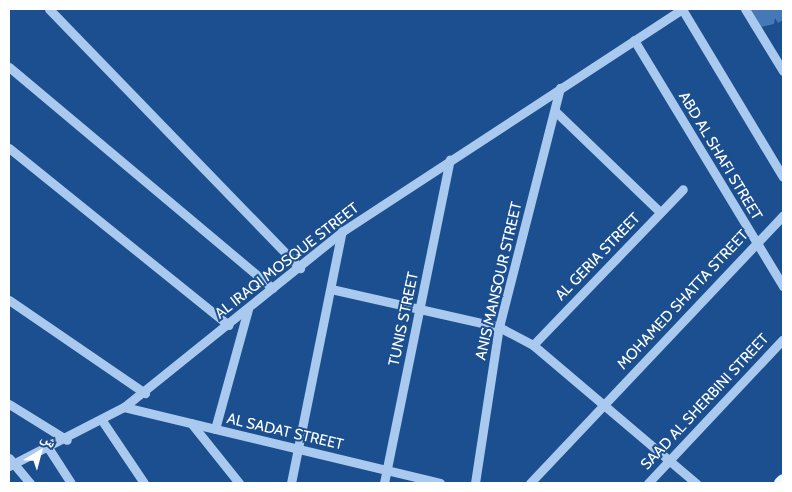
<!DOCTYPE html>
<html>
<head>
<meta charset="utf-8">
<style>
	body { margin:0 }
	#map { position:relative; width:792px; height:492px; overflow:hidden; background:#1b4f8f; font-family:Cabin,"Noto Naskh Arabic",sans-serif }
	div>[style] { position:absolute }
	[style*='--x'] { left:calc(var(--x)*1px); top:calc(var(--y)*1px); width:calc(var(--w)*1px); rotate:calc(var(--a)*1deg) }
	.building>* { inset:0; background:#4478b7 }
	.minor>* { height:9px; margin:-4.5px; padding:0 4.5px; transform-origin:4.5px; border-radius:4.5px; background:#a9c9ee }
	.major>* { height:12px; margin:-6px; padding:0 6px; transform-origin:6px; border-radius:6px; background:#f0f6ff }
	span { translate:-50% -50%; white-space:nowrap; text-align:center; line-height:1.15; -webkit-text-stroke:4px #1b4f8f; paint-order:stroke }
	.street-label { font-size:15px; color:#fff }
	.frame { position:absolute; inset:0; border:10px solid #fff; pointer-events:none }
	.north { position:absolute; left:15px; top:427px; width:50px; height:50px; -webkit-text-stroke:4px #1b4f8f; paint-order:stroke; rotate:37deg; font-size:14px; font-weight:700; line-height:20px; text-align:center; color:#fff }
	.north::after { content:''; display:block; margin:auto; width:18px; height:22px; background:#fff; clip-path:polygon(50% 0,100% 100%,50% 72%,0 100%) }
</style>
</head>
<body>
<div id="map">
	<div class="building">
		<div style="clip-path:polygon(741px 9px,783px 9px,783px 20px,778px 23px,775px 18px,774px 24px,752px 29px)"></div>
	</div>
	<div class="minor">
		<div style="--x:49;--y:9;--w:361;--a:45.9"></div>
		<div style="--x:682;--y:9;--w:196;--a:59"></div>
		<div style="--x:745;--y:9;--w:73;--a:58.5"></div>
		<div style="--x:634;--y:40;--w:288;--a:58.8"></div>
		<div style="--x:9;--y:67;--w:344;--a:40"></div>
		<div style="--x:555;--y:111;--w:146;--a:43.9"></div>
		<div style="--x:9;--y:148;--w:282;--a:38.9"></div>
		<div style="--x:331;--y:289;--w:172;--a:12.7"></div>
		<div style="--x:499;--y:327;--w:38;--a:28"></div>
		<div style="--x:533;--y:345;--w:214;--a:40.3"></div>
		<div style="--x:9;--y:300;--w:165;--a:34.4"></div>
		<div style="--x:533;--y:345;--w:216;--a:-46.1"></div>
		<div style="--x:9;--y:404;--w:68;--a:31.8"></div>
		<div style="--x:124;--y:407;--w:325;--a:13.5"></div>
		<div style="--x:103;--y:422;--w:73;--a:56.1"></div>
		<div style="--x:191;--y:423;--w:77;--a:51.3"></div>
		<div style="--x:215;--y:429;--w:124;--a:-74.6"></div>
		<div style="--x:49;--y:449;--w:40;--a:57.1"></div>
		<div style="--x:9;--y:458;--w:33;--a:50"></div>
		<div style="--x:9;--y:466;--w:129;--a:-27.2"></div>
		<div style="--x:124;--y:407;--w:281;--a:-38.8"></div>
		<div style="--x:343;--y:231;--w:405;--a:-33.2"></div>
		<div style="--x:291;--y:483;--w:257;--a:-78.6"></div>
		<div style="--x:384;--y:483;--w:330;--a:-78.5"></div>
		<div style="--x:475;--y:483;--w:158;--a:-81.3"></div>
		<div style="--x:499;--y:327;--w:247;--a:-75.7"></div>
		<div style="--x:530;--y:483;--w:369;--a:-46.6"></div>
		<div style="--x:648;--y:483;--w:197;--a:-46.8"></div>
	</div>
	<div class="major">
		<div style="--x:780;--y:483;--w:4;--a:-45"></div>
	</div>
	<div class="street-label">
		<span style="left:720px;top:156px;rotate:59deg">ABD AL SHAFI STREET</span>
		<span style="left:598px;top:257px;rotate:-46deg">AL GERIA STREET</span>
		<span style="left:287px;top:261px;rotate:-38deg">AL IRAQI MOSQUE STREET</span>
		<span style="left:499px;top:281px;rotate:-77deg">ANIS MANSOUR STREET</span>
		<span style="left:683px;top:300px;rotate:-47deg">MOHAMED SHATTA STREET</span>
		<span style="left:404px;top:319px;rotate:-78deg">TUNIS STREET</span>
		<span style="left:705px;top:402px;rotate:-47deg">SAAD AL SHERBINI STREET</span>
		<span style="left:285px;top:432px;rotate:13deg">AL SADAT STREET</span>
	</div>
	<div class="frame"></div>
	<div class="north">ش</div>
</div>
</body>
</html>
